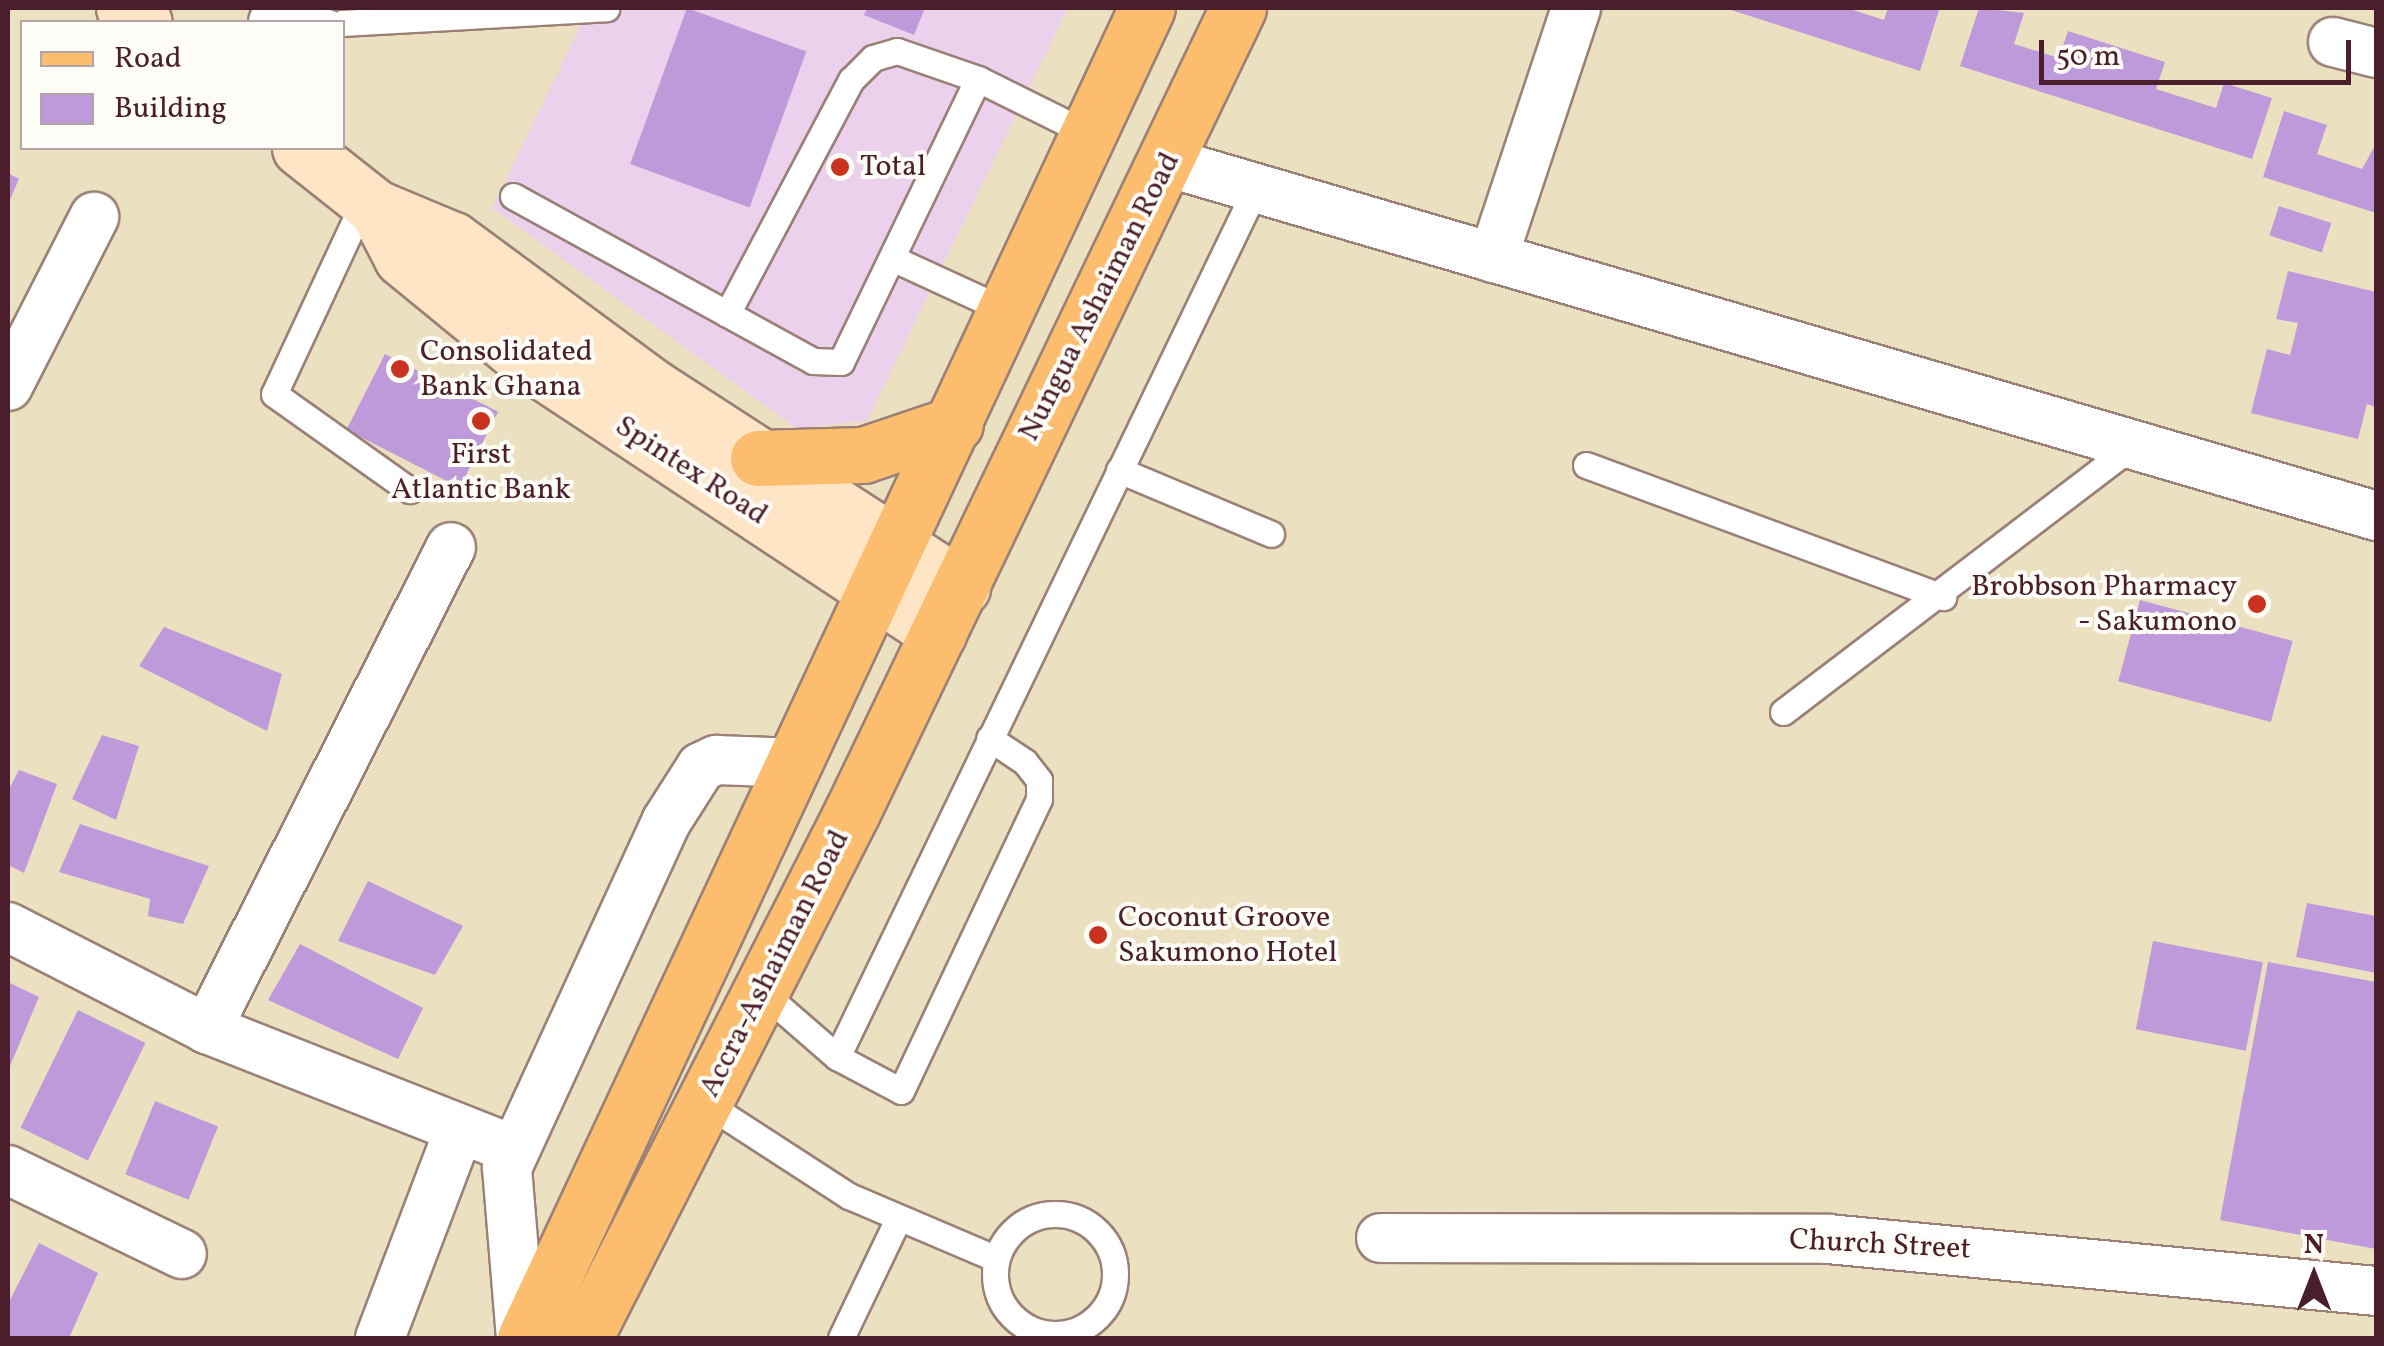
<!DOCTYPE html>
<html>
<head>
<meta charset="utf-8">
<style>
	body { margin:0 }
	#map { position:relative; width:2384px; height:1346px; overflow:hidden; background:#ebe1c0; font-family:Vollkorn,serif }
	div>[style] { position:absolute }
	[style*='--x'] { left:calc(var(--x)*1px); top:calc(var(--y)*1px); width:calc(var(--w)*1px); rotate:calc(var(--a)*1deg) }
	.built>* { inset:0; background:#ebd1eb }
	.building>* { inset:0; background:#bf9adb; transform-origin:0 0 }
	.roads { filter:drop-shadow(2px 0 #9a8076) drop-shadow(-2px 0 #9a8076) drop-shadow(0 2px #9a8076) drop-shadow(0 -2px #9a8076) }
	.service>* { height:25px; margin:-12.5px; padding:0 12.5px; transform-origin:12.5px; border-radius:12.5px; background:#fff }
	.service>.ring { margin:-12.5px; padding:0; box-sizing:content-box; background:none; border:25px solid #fff; border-radius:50% }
	.minor>* { height:48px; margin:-24px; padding:0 24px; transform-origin:24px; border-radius:24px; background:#fff }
	.secondary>* { height:55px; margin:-27.5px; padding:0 27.5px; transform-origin:27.5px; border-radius:27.5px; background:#fee5c5 }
	.primary>* { height:55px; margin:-27.5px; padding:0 27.5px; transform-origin:27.5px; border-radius:27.5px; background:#fcbd6f }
	.dots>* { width:28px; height:28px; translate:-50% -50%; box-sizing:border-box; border:5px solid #fdfcf7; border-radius:50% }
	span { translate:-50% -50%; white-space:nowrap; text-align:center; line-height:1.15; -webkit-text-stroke:8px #fdfcf7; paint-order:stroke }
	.poi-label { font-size:30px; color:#4a1f2b }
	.left { translate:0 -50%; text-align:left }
	.right { translate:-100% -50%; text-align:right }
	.street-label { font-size:30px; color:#4a1f2b }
	.frame { position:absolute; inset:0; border:10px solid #4a1f2b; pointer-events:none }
	.legend { position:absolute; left:20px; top:20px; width:325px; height:130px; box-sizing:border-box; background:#fdfcf7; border:2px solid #b5a4a5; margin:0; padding:12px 18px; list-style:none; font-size:30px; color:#4a1f2b }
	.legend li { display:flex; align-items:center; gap:20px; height:50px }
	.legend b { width:50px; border:2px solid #b5a4a5 }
	.north { position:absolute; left:2264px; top:1226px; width:100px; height:100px; -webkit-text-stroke:8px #fdfcf7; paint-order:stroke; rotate:0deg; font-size:28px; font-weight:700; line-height:40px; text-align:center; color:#4a1f2b }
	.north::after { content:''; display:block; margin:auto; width:35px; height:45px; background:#4a1f2b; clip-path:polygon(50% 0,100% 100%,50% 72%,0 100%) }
	.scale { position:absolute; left:2039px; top:40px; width:312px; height:45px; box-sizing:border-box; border:5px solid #4a1f2b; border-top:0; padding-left:12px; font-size:30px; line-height:35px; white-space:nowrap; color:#4a1f2b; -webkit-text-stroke:8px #fdfcf7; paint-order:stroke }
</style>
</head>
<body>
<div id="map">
	<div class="built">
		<div style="clip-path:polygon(589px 8px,1068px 8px,867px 421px,796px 428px,492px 208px)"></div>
	</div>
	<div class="building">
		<div style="left:687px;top:8px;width:127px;height:166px;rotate:20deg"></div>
		<div style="clip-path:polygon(867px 8px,925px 8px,914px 35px,864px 15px)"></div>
		<div style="clip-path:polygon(1725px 8px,1847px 8px,1884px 20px,1888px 8px,1939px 10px,1920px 71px)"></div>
		<div style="clip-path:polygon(1979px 8px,2024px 13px,2014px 44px,2059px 58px,2068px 31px,2165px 62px,2156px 89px,2216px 108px,2224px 83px,2272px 98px,2252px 159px,1960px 66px)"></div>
		<div style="clip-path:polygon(2284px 111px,2327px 125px,2317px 154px,2362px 169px,2376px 144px,2376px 213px,2263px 177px)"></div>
		<div style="clip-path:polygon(8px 173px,19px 179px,8px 204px)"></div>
		<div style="left:2279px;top:206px;width:55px;height:31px;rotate:18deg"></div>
		<div style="clip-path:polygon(2288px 271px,2376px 292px,2376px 407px,2367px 404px,2358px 439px,2251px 413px,2267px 349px,2290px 355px,2298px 323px,2276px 319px)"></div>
		<div style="left:385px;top:354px;width:127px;height:85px;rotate:27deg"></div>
		<div style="left:2140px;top:600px;width:158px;height:84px;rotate:15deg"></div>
		<div style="clip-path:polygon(164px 627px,282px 674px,267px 731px,139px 666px)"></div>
		<div style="clip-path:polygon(102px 735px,139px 746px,116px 820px,72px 799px)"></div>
		<div style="clip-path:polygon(19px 770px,57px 784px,24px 873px,8px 865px,8px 791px)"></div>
		<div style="clip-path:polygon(80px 824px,209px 866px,183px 924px,148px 916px,150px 899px,59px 872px)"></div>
		<div style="clip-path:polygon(368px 881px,463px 926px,435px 975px,338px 941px)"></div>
		<div style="clip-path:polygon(2307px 903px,2376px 916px,2376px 973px,2296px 957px)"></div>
		<div style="left:2153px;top:941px;width:112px;height:90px;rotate:11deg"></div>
		<div style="clip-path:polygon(300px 944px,423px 1008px,398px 1059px,268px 1000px)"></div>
		<div style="clip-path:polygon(2268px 962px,2376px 982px,2376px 1249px,2220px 1220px)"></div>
		<div style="clip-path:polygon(8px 982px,39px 997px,8px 1071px)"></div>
		<div style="left:78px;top:1010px;width:75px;height:131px;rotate:26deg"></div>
		<div style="left:155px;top:1101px;width:68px;height:79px;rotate:22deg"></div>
		<div style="clip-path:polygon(39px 1243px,98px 1273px,69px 1338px,8px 1338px,8px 1304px)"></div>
	</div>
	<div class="roads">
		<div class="service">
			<div style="--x:279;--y:14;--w:50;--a:9.3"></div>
			<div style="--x:342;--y:23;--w:265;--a:-3.2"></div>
			<div style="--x:513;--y:196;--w:342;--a:28.8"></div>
			<div style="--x:813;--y:361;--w:28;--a:2"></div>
			<div style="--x:841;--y:362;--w:314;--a:-64.2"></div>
			<div style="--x:978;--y:79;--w:128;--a:26.4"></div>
			<div style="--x:365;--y:199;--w:215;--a:115"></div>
			<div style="--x:274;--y:394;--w:166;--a:35.4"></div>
			<div style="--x:894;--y:259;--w:127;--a:24.7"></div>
			<div style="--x:727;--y:314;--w:265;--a:-62.1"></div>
			<div style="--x:851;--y:80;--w:31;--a:-45"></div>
			<div style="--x:873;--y:58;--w:25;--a:-16"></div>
			<div style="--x:897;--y:51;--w:86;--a:19.1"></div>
			<div style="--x:1586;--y:465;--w:381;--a:20.3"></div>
			<div style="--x:1119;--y:470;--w:165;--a:22.8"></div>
			<div style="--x:1783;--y:712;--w:442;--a:-37.3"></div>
			<div style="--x:761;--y:991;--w:101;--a:41"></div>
			<div style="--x:837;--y:1057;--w:72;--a:28"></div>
			<div style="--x:901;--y:1091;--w:323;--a:-64.7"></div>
			<div style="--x:1039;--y:799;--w:19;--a:-90"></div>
			<div style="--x:1039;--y:780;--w:23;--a:-128"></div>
			<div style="--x:1025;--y:762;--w:43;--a:-146.3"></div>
			<div style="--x:837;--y:1057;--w:965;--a:-64.26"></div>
			<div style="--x:704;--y:1102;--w:173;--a:33"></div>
			<div style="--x:849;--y:1196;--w:155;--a:23.1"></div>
			<div class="ring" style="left:995px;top:1214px;width:95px;height:95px"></div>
			<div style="--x:841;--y:1338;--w:130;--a:-64.4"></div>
		</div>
		<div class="minor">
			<div style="--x:273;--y:22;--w:17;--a:-54"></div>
			<div style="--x:2333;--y:42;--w:44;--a:14.3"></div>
			<div style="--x:1170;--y:163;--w:1257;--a:16.31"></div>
			<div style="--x:1493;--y:258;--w:263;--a:-71.6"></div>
			<div style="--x:8;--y:386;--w:190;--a:-63"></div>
			<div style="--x:8;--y:927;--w:224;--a:27.1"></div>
			<div style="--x:207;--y:1029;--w:540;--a:-63.15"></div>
			<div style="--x:207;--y:1029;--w:330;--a:21.5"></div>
			<div style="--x:8;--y:1170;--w:193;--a:25.8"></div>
			<div style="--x:1381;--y:1238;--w:447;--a:0.1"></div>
			<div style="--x:1828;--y:1239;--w:550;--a:5.42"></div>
			<div style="--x:380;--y:1338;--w:222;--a:-69.2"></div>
			<div style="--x:521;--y:1338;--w:171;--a:-94.7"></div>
			<div style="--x:507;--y:1168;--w:381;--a:-65.3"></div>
			<div style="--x:666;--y:822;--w:65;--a:-57.5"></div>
			<div style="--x:701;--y:767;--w:17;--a:-25"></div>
			<div style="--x:716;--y:760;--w:82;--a:2.1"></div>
		</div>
		<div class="secondary">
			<div style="--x:124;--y:8;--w:24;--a:35"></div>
			<div style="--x:300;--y:148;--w:97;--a:38.3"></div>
			<div style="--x:376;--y:208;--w:83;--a:22.6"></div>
			<div style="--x:453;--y:240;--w:250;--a:36.4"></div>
			<div style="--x:654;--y:388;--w:367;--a:32.9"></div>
			<div style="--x:376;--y:208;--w:56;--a:62.5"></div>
			<div style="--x:402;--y:258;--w:164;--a:39.3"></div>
			<div style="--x:529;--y:362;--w:491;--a:33.5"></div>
		</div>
		<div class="primary">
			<div style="--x:758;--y:458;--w:105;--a:-1.6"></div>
			<div style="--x:863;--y:455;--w:97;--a:-18.6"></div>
			<div style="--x:525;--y:1338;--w:1468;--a:-64.94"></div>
			<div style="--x:584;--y:1338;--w:590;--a:-63"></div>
			<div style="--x:852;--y:812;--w:892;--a:-64.35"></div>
		</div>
	</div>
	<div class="dots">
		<div style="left:840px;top:167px;background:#c8321e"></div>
		<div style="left:400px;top:369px;background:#c8321e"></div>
		<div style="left:481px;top:421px;background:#c8321e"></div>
		<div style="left:2257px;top:604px;background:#c8321e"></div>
		<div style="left:1098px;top:935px;background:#c8321e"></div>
	</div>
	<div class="poi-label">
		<span class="left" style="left:860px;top:167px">Total</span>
		<span class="left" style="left:420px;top:369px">Consolidated<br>Bank Ghana</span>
		<span style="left:481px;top:472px">First<br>Atlantic Bank</span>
		<span class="right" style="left:2237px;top:604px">Brobbson Pharmacy<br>- Sakumono</span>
		<span class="left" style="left:1118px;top:935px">Coconut Groove<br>Sakumono Hotel</span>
	</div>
	<div class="street-label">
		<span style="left:1100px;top:297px;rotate:-63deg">Nungua Ashaiman Road</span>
		<span style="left:691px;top:471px;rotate:33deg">Spintex Road</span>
		<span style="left:775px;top:964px;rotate:-63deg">Accra-Ashaiman Road</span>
		<span style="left:1880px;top:1245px;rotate:3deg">Church Street</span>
	</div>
	<div class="frame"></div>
	<ul class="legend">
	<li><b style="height:12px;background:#fcbd6f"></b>Road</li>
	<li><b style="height:28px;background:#bf9adb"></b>Building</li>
	</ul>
	<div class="north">N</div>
	<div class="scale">50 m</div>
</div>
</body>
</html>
